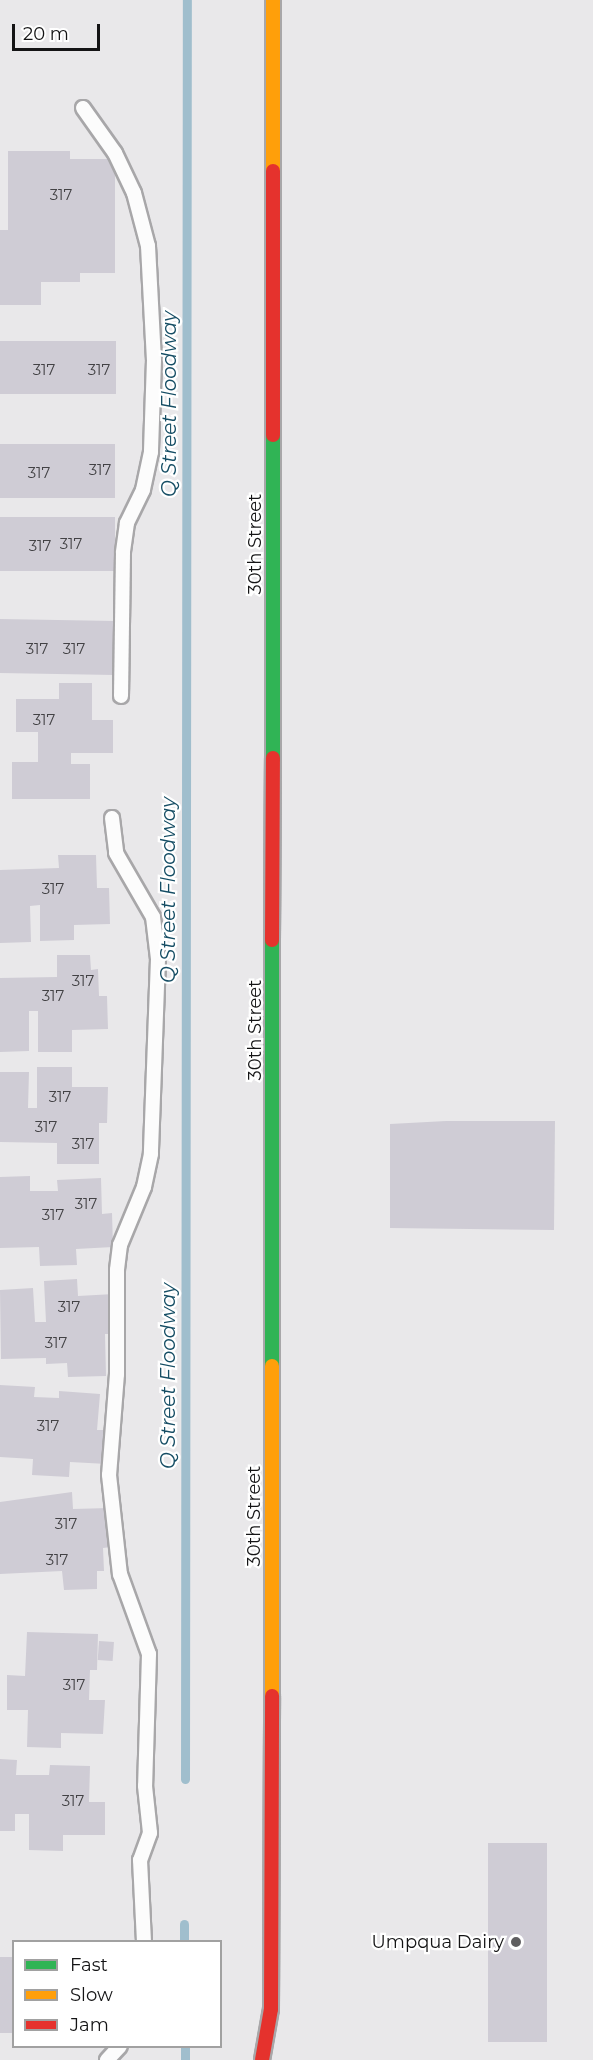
<!DOCTYPE html>
<html>
<head>
<meta charset="utf-8">
<style>
	body { margin:0 }
	#map { position:relative; width:593px; height:2060px; overflow:hidden; background:#e9e8ea; font-family:Montserrat,sans-serif }
	div>[style] { position:absolute }
	[style*='--x'] { left:calc(var(--x)*1px); top:calc(var(--y)*1px); width:calc(var(--w)*1px); rotate:calc(var(--a)*1deg) }
	.stream>* { height:9px; margin:-4.5px; padding:0 4.5px; transform-origin:4.5px; border-radius:4.5px; background:#a0becd }
	.building>* { inset:0; background:#cfccd5; transform-origin:0 0 }
	.roads { filter:drop-shadow(2px 0 #a8a7a9) drop-shadow(-2px 0 #a8a7a9) drop-shadow(0 2px #a8a7a9) drop-shadow(0 -2px #a8a7a9) }
	.lane>* { height:14px; margin:-7px; padding:0 7px; transform-origin:7px; border-radius:7px; background:#fcfcfc }
	.fast>* { height:14px; margin:-7px; padding:0 7px; transform-origin:7px; border-radius:7px; background:#30b455 }
	.slow>* { height:14px; margin:-7px; padding:0 7px; transform-origin:7px; border-radius:7px; background:#ff9f0a }
	.jam>* { height:14px; margin:-7px; padding:0 7px; transform-origin:7px; border-radius:7px; background:#e5322d }
	.dots>* { width:16px; height:16px; translate:-50% -50%; box-sizing:border-box; border:3px solid #fff; border-radius:50% }
	span { translate:-50% -50%; white-space:nowrap; text-align:center; line-height:1.15; -webkit-text-stroke:4.5px #fff; paint-order:stroke }
	.number-label { font-size:15px; color:#434245 }
	.number-label span { -webkit-text-stroke-width:0 }
	.street-label { font-size:18px; color:#141415 }
	.poi-label { font-size:18px; color:#141415 }
	.right { translate:-100% -50%; text-align:right }
	.water-label { font-size:20px; color:#154d64; font-style:italic }
	.legend { position:absolute; left:12px; top:1940px; width:210px; height:108px; box-sizing:border-box; background:#fff; border:2px solid #a1a1a1; margin:0; padding:8px 10px; list-style:none; font-size:18px; color:#141415 }
	.legend li { display:flex; align-items:center; gap:12px; height:30px }
	.legend b { width:30px; border:2px solid #a1a1a1 }
	.scale { position:absolute; left:12px; top:24px; width:88px; height:27px; box-sizing:border-box; border:3px solid #141415; border-top:0; padding-left:8px; font-size:18px; line-height:21px; white-space:nowrap; color:#141415; -webkit-text-stroke:4px #fff; paint-order:stroke }
</style>
</head>
<body>
<div id="map">
	<div class="stream">
		<div style="--x:185;--y:1779;--w:1779;--a:-89.94"></div>
		<div style="--x:184;--y:1924;--w:18;--a:90"></div>
		<div style="--x:185;--y:2046;--w:14;--a:90"></div>
	</div>
	<div class="building">
		<div style="clip-path:polygon(8px 151px,70px 151px,70px 159px,115px 159px,115px 273px,80px 273px,80px 282px,41px 282px,41px 305px,0 305px,0 230px,8px 230px)"></div>
		<div style="left:0;top:341px;width:116px;height:53px"></div>
		<div style="left:0;top:444px;width:115px;height:54px"></div>
		<div style="left:115px;top:517px;width:54px;height:115px;rotate:90deg"></div>
		<div style="left:0;top:619px;width:115px;height:54px;rotate:1deg"></div>
		<div style="clip-path:polygon(59px 683px,92px 683px,92px 720px,113px 720px,113px 753px,71px 753px,71px 764px,90px 764px,90px 799px,12px 799px,12px 762px,38px 762px,38px 732px,16px 732px,16px 699px,59px 699px)"></div>
		<div style="clip-path:polygon(58px 855px,96px 855px,97px 888px,109px 888px,110px 924px,74px 925px,74px 940px,40px 941px,40px 905px,30px 906px,31px 942px,0 943px,0 870px,59px 868px)"></div>
		<div style="clip-path:polygon(57px 955px,90px 955px,91px 970px,98px 969px,99px 996px,107px 996px,108px 1029px,72px 1030px,72px 1052px,38px 1052px,38px 1011px,29px 1011px,29px 1051px,0 1052px,0 978px,57px 977px)"></div>
		<div style="clip-path:polygon(37px 1067px,72px 1067px,72px 1087px,108px 1087px,107px 1123px,99px 1123px,99px 1164px,57px 1164px,57px 1143px,0 1142px,0 1072px,29px 1072px,28px 1108px,37px 1108px)"></div>
		<div style="clip-path:polygon(446px 1121px,555px 1121px,554px 1230px,390px 1228px,390px 1124px)"></div>
		<div style="clip-path:polygon(30px 1176px,30px 1191px,58px 1191px,57px 1180px,101px 1178px,102px 1214px,112px 1213px,113px 1247px,76px 1249px,77px 1265px,40px 1266px,39px 1247px,0 1248px,0 1177px)"></div>
		<div style="clip-path:polygon(77px 1279px,78px 1296px,114px 1294px,116px 1334px,105px 1334px,106px 1376px,68px 1377px,67px 1363px,46px 1364px,46px 1358px,1px 1359px,0 1290px,33px 1288px,35px 1322px,46px 1322px,44px 1281px)"></div>
		<div style="clip-path:polygon(0 1385px,35px 1387px,34px 1397px,59px 1398px,59px 1391px,100px 1394px,97px 1430px,109px 1430px,107px 1464px,70px 1462px,69px 1477px,32px 1475px,33px 1459px,0 1457px)"></div>
		<div style="clip-path:polygon(72px 1492px,73px 1509px,109px 1508px,111px 1547px,103px 1548px,104px 1571px,97px 1571px,97px 1589px,64px 1590px,62px 1571px,0 1574px,0 1502px)"></div>
		<div style="clip-path:polygon(27px 1632px,98px 1634px,97px 1670px,90px 1670px,89px 1700px,105px 1700px,103px 1734px,61px 1733px,61px 1748px,27px 1747px,28px 1710px,7px 1710px,7px 1675px,25px 1676px)"></div>
		<div style="left:99px;top:1641px;width:15px;height:19px;rotate:4deg"></div>
		<div style="clip-path:polygon(0 1759px,17px 1760px,16px 1775px,49px 1775px,50px 1765px,90px 1766px,89px 1802px,105px 1802px,105px 1835px,63px 1835px,63px 1851px,29px 1850px,29px 1814px,15px 1814px,15px 1831px,0 1831px)"></div>
		<div style="left:488px;top:1843px;width:59px;height:199px"></div>
		<div style="left:0;top:1957px;width:14px;height:76px"></div>
	</div>
	<div class="roads">
		<div class="lane">
			<div style="--x:83;--y:108;--w:55;--a:54.6"></div>
			<div style="--x:115;--y:153;--w:44;--a:64.6"></div>
			<div style="--x:134;--y:193;--w:55;--a:75.2"></div>
			<div style="--x:148;--y:246;--w:114;--a:87"></div>
			<div style="--x:154;--y:360;--w:92;--a:91.9"></div>
			<div style="--x:151;--y:452;--w:39;--a:102"></div>
			<div style="--x:143;--y:490;--w:37;--a:116"></div>
			<div style="--x:127;--y:523;--w:30;--a:98"></div>
			<div style="--x:123;--y:553;--w:143;--a:90.8"></div>
			<div style="--x:112;--y:818;--w:35;--a:83"></div>
			<div style="--x:116;--y:853;--w:74;--a:60"></div>
			<div style="--x:153;--y:917;--w:42;--a:83.2"></div>
			<div style="--x:158;--y:959;--w:195;--a:92.1"></div>
			<div style="--x:151;--y:1154;--w:34;--a:102"></div>
			<div style="--x:144;--y:1187;--w:63;--a:112.5"></div>
			<div style="--x:120;--y:1245;--w:25;--a:97"></div>
			<div style="--x:117;--y:1270;--w:104;--a:90"></div>
			<div style="--x:117;--y:1374;--w:101;--a:94.5"></div>
			<div style="--x:109;--y:1475;--w:100;--a:83.7"></div>
			<div style="--x:120;--y:1574;--w:85;--a:70.1"></div>
			<div style="--x:149;--y:1654;--w:132;--a:91.7"></div>
			<div style="--x:145;--y:1786;--w:47;--a:83.9"></div>
			<div style="--x:150;--y:1833;--w:29;--a:110"></div>
			<div style="--x:140;--y:1860;--w:82;--a:87.2"></div>
			<div style="--x:107;--y:2060;--w:19;--a:-47"></div>
		</div>
		<div class="fast">
			<div style="--x:273;--y:758;--w:323;--a:-90"></div>
			<div style="--x:272;--y:1366;--w:426;--a:-90"></div>
		</div>
		<div class="slow">
			<div style="--x:273;--y:171;--w:171;--a:-90"></div>
			<div style="--x:272;--y:1696;--w:330;--a:-90"></div>
		</div>
		<div class="jam">
			<div style="--x:273;--y:435;--w:264;--a:-90"></div>
			<div style="--x:272;--y:940;--w:182;--a:-89.7"></div>
			<div style="--x:262;--y:2060;--w:52;--a:-80"></div>
			<div style="--x:271;--y:2009;--w:313;--a:-89.8"></div>
		</div>
	</div>
	<div class="dots">
		<div style="left:516px;top:1942px;background:#5f5e60"></div>
	</div>
	<div class="number-label">
		<span style="left:61px;top:195px">317</span>
		<span style="left:44px;top:370px">317</span>
		<span style="left:99px;top:370px">317</span>
		<span style="left:100px;top:470px">317</span>
		<span style="left:39px;top:473px">317</span>
		<span style="left:71px;top:544px">317</span>
		<span style="left:40px;top:546px">317</span>
		<span style="left:37px;top:649px">317</span>
		<span style="left:74px;top:649px">317</span>
		<span style="left:44px;top:720px">317</span>
		<span style="left:53px;top:889px">317</span>
		<span style="left:83px;top:981px">317</span>
		<span style="left:53px;top:996px">317</span>
		<span style="left:60px;top:1097px">317</span>
		<span style="left:46px;top:1127px">317</span>
		<span style="left:83px;top:1144px">317</span>
		<span style="left:86px;top:1204px">317</span>
		<span style="left:53px;top:1215px">317</span>
		<span style="left:69px;top:1307px">317</span>
		<span style="left:56px;top:1343px">317</span>
		<span style="left:48px;top:1426px">317</span>
		<span style="left:66px;top:1524px">317</span>
		<span style="left:57px;top:1560px">317</span>
		<span style="left:74px;top:1685px">317</span>
		<span style="left:73px;top:1801px">317</span>
	</div>
	<div class="street-label">
		<span style="left:255px;top:544px;rotate:-90deg">30th Street</span>
		<span style="left:255px;top:1030px;rotate:-90deg">30th Street</span>
		<span style="left:254px;top:1516px;rotate:-90deg">30th Street</span>
	</div>
	<div class="poi-label">
		<span class="right" style="left:504px;top:1942px">Umpqua Dairy</span>
	</div>
	<div class="water-label">
		<span style="left:169px;top:404px;rotate:-90deg">Q Street Floodway</span>
		<span style="left:168px;top:890px;rotate:-90deg">Q Street Floodway</span>
		<span style="left:168px;top:1376px;rotate:-90deg">Q Street Floodway</span>
	</div>
	<ul class="legend">
	<li><b style="height:8px;background:#30b455"></b>Fast</li>
	<li><b style="height:8px;background:#ff9f0a"></b>Slow</li>
	<li><b style="height:8px;background:#e5322d"></b>Jam</li>
	</ul>
	<div class="scale">20 m</div>
</div>
</body>
</html>
